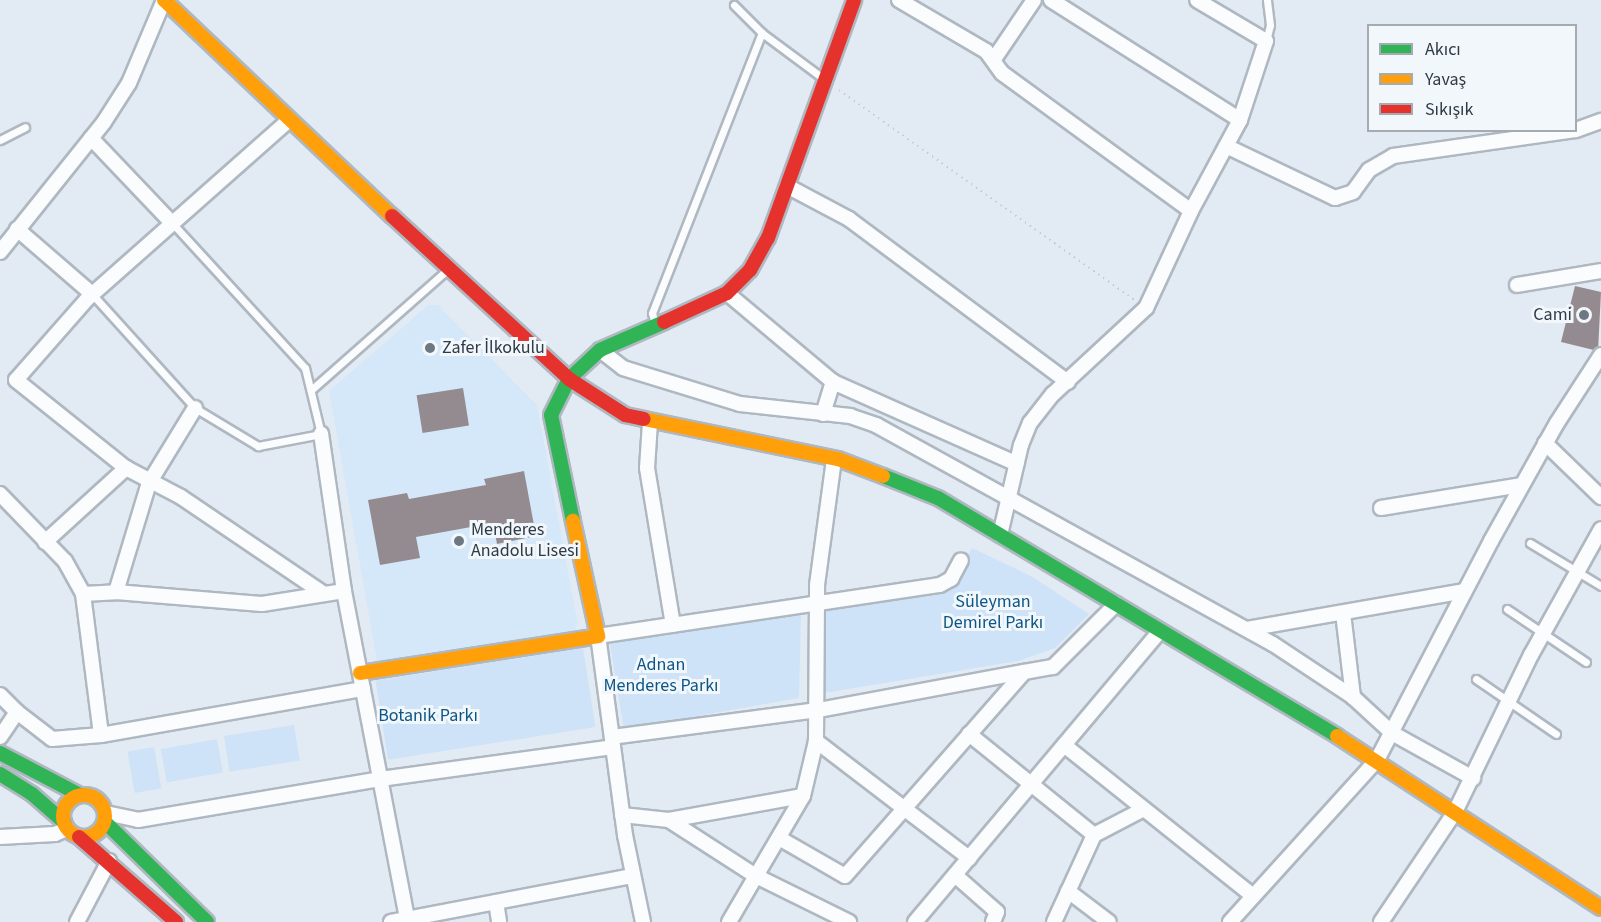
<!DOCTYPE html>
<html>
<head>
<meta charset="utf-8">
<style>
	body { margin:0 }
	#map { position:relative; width:1601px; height:922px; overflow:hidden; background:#e2ebf4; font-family:"Source Sans 3",sans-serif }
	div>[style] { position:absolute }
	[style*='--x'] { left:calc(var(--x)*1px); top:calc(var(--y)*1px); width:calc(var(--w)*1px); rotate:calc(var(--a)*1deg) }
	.built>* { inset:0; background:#d5e8fa }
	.green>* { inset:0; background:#cee3f7; transform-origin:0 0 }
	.building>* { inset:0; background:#948b90; transform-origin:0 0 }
	.path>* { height:2px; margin-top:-1px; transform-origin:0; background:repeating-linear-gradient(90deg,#c6cace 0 1.5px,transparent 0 6px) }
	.roads { filter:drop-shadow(2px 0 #afb8c1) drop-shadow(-2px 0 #afb8c1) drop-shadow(0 2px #afb8c1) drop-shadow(0 -2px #afb8c1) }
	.lane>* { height:7px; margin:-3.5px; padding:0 3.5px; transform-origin:3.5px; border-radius:3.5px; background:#fbfcfd }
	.street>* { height:14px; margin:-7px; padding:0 7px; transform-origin:7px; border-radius:7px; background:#fbfcfd }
	.fast>* { height:14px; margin:-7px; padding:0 7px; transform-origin:7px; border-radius:7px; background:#30b455 }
	.slow>* { height:14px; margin:-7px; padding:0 7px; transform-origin:7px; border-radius:7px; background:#ff9f0a }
	.slow>.ring { margin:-7px; padding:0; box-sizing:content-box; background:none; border:14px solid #ff9f0a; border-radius:50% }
	.jam>* { height:14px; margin:-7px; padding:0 7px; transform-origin:7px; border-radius:7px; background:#e5322d }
	.dots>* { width:16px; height:16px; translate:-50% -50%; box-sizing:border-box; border:3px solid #f2f7fc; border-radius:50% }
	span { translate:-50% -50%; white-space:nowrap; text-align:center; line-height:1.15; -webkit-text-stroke:6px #f2f7fc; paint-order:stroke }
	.poi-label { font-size:18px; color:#2f3a44 }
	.right { translate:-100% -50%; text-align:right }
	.left { translate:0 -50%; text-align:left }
	.park-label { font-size:18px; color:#0c5585 }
	.legend { position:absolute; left:1367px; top:24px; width:210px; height:108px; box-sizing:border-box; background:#f2f7fc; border:2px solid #a4abb2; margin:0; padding:8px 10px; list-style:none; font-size:18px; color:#2f3a44 }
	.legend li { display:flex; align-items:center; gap:12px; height:30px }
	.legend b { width:30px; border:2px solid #a4abb2 }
</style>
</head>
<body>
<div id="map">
	<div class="built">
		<div style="clip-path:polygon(428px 305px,438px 305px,537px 405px,578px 625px,571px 634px,377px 661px,329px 391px)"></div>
	</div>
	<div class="green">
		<div style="clip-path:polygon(972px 548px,1031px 576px,1089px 614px,1055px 648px,1018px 661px,824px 693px,825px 608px,949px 590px)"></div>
		<div style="clip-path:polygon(801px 614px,799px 698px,624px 729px,609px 638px)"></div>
		<div style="left:583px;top:648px;width:80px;height:210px;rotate:81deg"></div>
		<div style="left:294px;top:725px;width:36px;height:71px;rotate:81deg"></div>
		<div style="left:217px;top:739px;width:34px;height:57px;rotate:80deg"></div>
		<div style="left:154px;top:747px;width:42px;height:27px;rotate:80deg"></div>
	</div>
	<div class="building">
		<div style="clip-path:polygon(1575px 286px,1601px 292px,1598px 351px,1561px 342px)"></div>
		<div style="left:463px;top:388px;width:38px;height:47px;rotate:81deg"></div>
		<div style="clip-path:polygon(524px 471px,536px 536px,497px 544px,493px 523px,416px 537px,420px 558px,380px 565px,368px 500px,407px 493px,409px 499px,486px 485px,484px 479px)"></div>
	</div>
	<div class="path">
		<div style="--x:839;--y:90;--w:363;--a:35.4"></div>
	</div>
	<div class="roads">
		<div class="lane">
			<div style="--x:734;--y:5;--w:40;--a:45"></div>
			<div style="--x:762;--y:33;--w:77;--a:36.6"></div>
			<div style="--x:1266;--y:41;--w:16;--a:-76"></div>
			<div style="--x:1270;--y:25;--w:25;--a:-97"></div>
			<div style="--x:0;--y:140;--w:28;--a:-27"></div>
			<div style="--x:92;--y:294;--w:154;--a:47.9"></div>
			<div style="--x:195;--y:408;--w:74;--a:31.1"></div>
			<div style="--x:258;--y:446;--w:64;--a:-10.8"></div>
			<div style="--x:321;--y:434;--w:68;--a:-103.6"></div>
			<div style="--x:305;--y:368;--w:197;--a:-132.5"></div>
			<div style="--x:655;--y:324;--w:11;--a:-105"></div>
			<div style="--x:652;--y:313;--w:301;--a:-68.6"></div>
			<div style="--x:311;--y:390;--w:181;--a:-41.4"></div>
			<div style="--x:1530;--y:543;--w:83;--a:31.2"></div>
			<div style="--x:1507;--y:609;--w:95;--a:33.9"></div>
			<div style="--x:1476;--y:679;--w:97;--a:34.5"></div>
		</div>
		<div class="street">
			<div style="--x:899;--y:0;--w:101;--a:30.4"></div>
			<div style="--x:986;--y:51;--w:27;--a:54"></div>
			<div style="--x:1002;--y:73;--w:234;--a:36.1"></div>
			<div style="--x:1051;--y:0;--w:224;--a:32.4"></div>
			<div style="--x:994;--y:59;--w:71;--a:-55.9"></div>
			<div style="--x:288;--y:121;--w:267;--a:138.5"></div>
			<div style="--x:88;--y:298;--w:109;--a:131.3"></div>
			<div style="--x:16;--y:380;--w:141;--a:38.7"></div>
			<div style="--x:126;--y:468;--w:62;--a:27.8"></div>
			<div style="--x:181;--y:497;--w:173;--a:34.1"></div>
			<div style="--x:1576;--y:130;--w:27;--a:-20"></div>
			<div style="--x:91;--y:138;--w:117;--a:46.4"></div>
			<div style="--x:1226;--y:146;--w:121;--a:25.5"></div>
			<div style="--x:1335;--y:198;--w:19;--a:-18"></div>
			<div style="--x:1353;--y:192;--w:27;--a:-54"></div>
			<div style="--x:1369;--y:170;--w:28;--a:-30"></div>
			<div style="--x:1393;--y:156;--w:184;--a:-8.1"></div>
			<div style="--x:787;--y:186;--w:70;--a:28"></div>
			<div style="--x:849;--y:219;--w:273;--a:36.7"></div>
			<div style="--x:17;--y:229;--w:99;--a:40.9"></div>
			<div style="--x:0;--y:252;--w:166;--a:-51.3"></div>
			<div style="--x:104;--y:122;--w:46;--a:-57.3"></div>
			<div style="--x:129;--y:83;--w:90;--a:-67.1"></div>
			<div style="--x:1517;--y:285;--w:85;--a:-9.5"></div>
			<div style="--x:727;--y:293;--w:138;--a:40"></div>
			<div style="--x:833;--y:382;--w:201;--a:24"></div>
			<div style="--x:600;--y:350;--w:29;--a:38"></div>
			<div style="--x:623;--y:368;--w:122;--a:17.1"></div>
			<div style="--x:740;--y:404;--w:111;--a:6.2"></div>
			<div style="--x:850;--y:416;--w:28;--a:19"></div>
			<div style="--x:876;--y:425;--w:453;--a:28.9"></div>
			<div style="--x:1273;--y:644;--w:96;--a:33.5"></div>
			<div style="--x:1353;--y:697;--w:53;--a:42.7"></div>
			<div style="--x:1392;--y:733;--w:93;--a:29.1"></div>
			<div style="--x:823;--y:414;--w:34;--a:-73"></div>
			<div style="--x:650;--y:422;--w:46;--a:93.7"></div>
			<div style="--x:647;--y:468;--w:159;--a:80.6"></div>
			<div style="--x:1545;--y:443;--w:78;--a:44"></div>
			<div style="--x:0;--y:494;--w:93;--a:45.9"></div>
			<div style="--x:65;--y:561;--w:38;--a:61"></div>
			<div style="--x:83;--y:594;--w:33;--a:-3"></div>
			<div style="--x:116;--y:592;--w:114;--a:-73.2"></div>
			<div style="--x:149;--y:483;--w:88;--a:-58.5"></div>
			<div style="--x:1381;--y:508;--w:143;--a:-9.3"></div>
			<div style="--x:1000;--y:535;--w:92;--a:-76.9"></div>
			<div style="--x:1021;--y:445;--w:24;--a:-68"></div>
			<div style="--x:1030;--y:423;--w:37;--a:-52"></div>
			<div style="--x:1053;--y:394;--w:127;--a:-42.8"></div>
			<div style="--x:1146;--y:308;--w:107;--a:-65.1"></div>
			<div style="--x:1191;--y:211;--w:103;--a:-61.7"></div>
			<div style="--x:1240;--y:120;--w:83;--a:-71.8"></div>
			<div style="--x:1266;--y:41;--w:80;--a:-149.3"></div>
			<div style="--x:45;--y:542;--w:110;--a:-42.4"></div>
			<div style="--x:344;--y:591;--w:337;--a:79.1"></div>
			<div style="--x:116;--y:592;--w:146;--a:4.7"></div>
			<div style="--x:262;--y:604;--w:83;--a:-9"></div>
			<div style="--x:344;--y:591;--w:159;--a:-98.3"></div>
			<div style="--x:83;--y:594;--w:142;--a:82.7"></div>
			<div style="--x:101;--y:735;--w:266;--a:-10"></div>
			<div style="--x:1343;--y:613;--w:85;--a:83.2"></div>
			<div style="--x:1247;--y:629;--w:221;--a:-9.9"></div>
			<div style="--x:0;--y:695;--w:24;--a:45"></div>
			<div style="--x:17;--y:712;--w:30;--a:124"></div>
			<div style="--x:17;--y:712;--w:44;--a:37.6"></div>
			<div style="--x:52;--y:739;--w:49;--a:-4.7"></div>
			<div style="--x:969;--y:734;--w:161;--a:38.9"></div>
			<div style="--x:612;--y:737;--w:208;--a:-7.5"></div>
			<div style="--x:818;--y:710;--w:209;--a:-10.5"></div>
			<div style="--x:816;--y:741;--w:193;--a:37.4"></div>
			<div style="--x:1064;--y:745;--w:242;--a:38.6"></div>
			<div style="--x:106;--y:813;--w:33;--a:12"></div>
			<div style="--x:138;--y:820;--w:245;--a:-9.6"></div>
			<div style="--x:380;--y:779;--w:235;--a:-7.8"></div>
			<div style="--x:622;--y:815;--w:47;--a:6.1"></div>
			<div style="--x:669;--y:820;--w:103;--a:32.8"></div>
			<div style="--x:756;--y:876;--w:104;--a:26.3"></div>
			<div style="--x:669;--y:820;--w:136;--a:-10.2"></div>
			<div style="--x:0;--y:837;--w:55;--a:-3.1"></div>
			<div style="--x:55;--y:834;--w:13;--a:-23"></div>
			<div style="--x:779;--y:838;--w:76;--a:29.9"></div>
			<div style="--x:845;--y:876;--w:271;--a:-48.7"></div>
			<div style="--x:1024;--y:672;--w:29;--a:-10"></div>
			<div style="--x:1053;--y:667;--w:89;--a:-45"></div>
			<div style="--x:955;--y:875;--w:56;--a:41.4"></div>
			<div style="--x:997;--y:912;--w:11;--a:112"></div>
			<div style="--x:1068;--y:891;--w:51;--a:37.1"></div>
			<div style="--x:496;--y:902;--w:20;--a:81"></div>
			<div style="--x:77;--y:922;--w:69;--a:-62.3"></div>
			<div style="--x:391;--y:922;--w:246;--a:-10.8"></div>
			<div style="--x:643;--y:922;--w:89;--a:-101.7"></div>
			<div style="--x:625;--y:835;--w:201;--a:-97.7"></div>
			<div style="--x:598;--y:636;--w:346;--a:-8.5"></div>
			<div style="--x:940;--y:585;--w:13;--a:-29"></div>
			<div style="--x:951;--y:579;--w:21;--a:-62"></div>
			<div style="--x:729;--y:922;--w:146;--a:-59.6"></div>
			<div style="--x:803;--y:796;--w:57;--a:-76.7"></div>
			<div style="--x:816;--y:741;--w:156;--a:-89.6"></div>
			<div style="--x:817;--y:585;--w:127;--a:-82.3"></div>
			<div style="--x:915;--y:922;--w:380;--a:-49.9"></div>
			<div style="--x:1054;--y:922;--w:96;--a:-65.3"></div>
			<div style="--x:1094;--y:835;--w:56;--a:-27.5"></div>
			<div style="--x:1230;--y:922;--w:219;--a:-47.8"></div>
			<div style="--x:1377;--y:760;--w:247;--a:-62.5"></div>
			<div style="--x:1491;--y:541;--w:135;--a:-60.8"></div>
			<div style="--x:1557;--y:423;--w:81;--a:-57.1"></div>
			<div style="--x:1381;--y:922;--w:133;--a:-56.1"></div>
			<div style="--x:1455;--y:812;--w:174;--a:-64.2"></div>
			<div style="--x:1531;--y:655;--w:144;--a:-60.9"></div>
		</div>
		<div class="fast">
			<div style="--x:883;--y:476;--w:59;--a:21.8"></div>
			<div style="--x:938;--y:498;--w:465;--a:30.8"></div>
			<div style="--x:573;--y:521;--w:108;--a:-101.7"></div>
			<div style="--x:551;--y:415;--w:40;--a:-63.4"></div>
			<div style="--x:569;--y:379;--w:42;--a:-43.1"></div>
			<div style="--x:600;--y:350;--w:70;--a:-23.6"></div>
			<div style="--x:0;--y:753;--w:90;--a:27.7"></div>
			<div style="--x:0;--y:774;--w:38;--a:32"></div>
			<div style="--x:32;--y:794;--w:43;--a:41.2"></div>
			<div style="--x:105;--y:822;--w:143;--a:44.4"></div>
		</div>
		<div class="slow">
			<div style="--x:164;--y:0;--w:314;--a:43.5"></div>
			<div style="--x:644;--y:419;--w:198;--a:11.7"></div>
			<div style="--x:838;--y:459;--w:48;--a:20.7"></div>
			<div style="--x:360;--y:673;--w:241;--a:-8.8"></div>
			<div style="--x:598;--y:636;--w:118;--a:-102.3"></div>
			<div style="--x:1337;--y:736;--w:315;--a:33.1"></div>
			<div class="ring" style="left:63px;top:795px;width:28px;height:28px"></div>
		</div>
		<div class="jam">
			<div style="--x:392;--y:216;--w:241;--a:42.6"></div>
			<div style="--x:569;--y:379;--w:67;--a:32.7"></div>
			<div style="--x:625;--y:415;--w:19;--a:12"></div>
			<div style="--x:664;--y:322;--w:69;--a:-24.7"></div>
			<div style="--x:727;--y:293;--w:33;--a:-45"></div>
			<div style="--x:750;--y:270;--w:37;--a:-61"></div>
			<div style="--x:768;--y:238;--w:253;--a:-70.1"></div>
			<div style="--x:79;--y:837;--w:129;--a:41.2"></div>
		</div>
	</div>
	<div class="dots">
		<div style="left:1584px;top:315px;background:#6e7882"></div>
		<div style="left:430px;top:348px;background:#6e7882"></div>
		<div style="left:459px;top:541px;background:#6e7882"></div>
	</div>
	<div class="poi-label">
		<span class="right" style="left:1572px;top:315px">Cami</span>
		<span class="left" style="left:442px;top:348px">Zafer İlkokulu</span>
		<span class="left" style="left:471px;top:541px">Menderes<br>Anadolu Lisesi</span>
	</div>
	<div class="park-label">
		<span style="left:993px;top:613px">Süleyman<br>Demirel Parkı</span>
		<span style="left:661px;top:676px">Adnan<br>Menderes Parkı</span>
		<span style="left:428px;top:716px">Botanik Parkı</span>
	</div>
	<ul class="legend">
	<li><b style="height:8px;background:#30b455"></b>Akıcı</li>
	<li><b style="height:8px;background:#ff9f0a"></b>Yavaş</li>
	<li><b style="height:8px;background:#e5322d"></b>Sıkışık</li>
	</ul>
</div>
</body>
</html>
